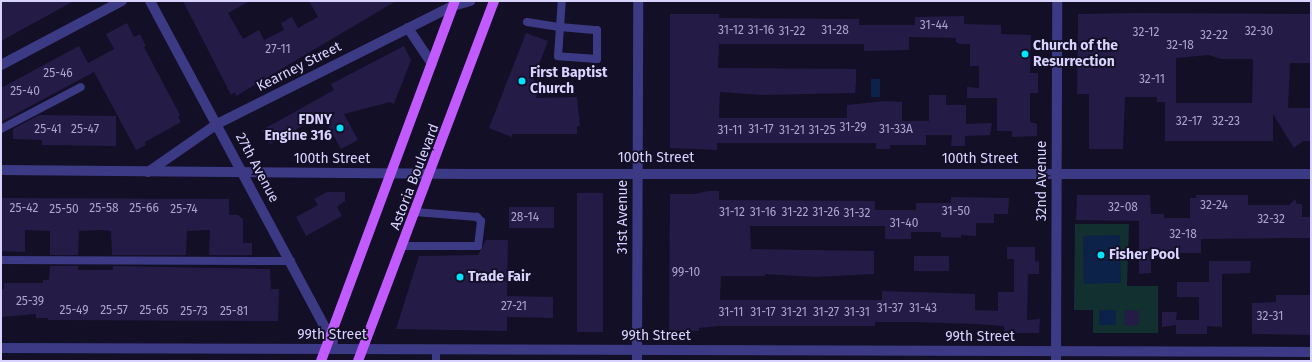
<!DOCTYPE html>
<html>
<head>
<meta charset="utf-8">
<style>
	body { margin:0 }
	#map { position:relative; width:1312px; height:362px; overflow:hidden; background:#130f26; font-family:"Fira Sans",sans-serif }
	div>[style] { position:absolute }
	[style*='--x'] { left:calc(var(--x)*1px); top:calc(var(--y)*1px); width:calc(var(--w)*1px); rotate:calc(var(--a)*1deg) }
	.green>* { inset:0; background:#12302f }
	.water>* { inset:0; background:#0c2248; transform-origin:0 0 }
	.building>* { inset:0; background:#241b47; transform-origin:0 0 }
	.lane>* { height:8px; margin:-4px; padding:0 4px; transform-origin:4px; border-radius:4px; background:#3d3a85 }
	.street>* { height:10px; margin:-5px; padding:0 5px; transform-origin:5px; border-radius:5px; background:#3d3a85 }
	.primary>* { height:10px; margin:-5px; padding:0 5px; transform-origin:5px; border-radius:5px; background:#c25bff }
	.dots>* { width:11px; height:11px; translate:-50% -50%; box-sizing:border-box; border:2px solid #130f26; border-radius:50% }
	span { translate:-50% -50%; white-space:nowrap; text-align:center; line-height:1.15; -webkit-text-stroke:3.5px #130f26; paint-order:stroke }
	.number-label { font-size:12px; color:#aca6d1 }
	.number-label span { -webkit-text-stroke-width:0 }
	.poi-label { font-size:14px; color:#d9d4ff; font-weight:700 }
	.left { translate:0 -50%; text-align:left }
	.right { translate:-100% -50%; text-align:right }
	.street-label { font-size:14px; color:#d9d4ff }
	.frame { position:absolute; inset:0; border:2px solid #d9d4ff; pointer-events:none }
</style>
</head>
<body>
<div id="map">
	<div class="green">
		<div style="clip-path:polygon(1075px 224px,1129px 224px,1127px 286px,1158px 286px,1158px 333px,1093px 333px,1093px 310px,1074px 310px)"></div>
	</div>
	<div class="water">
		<div style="left:871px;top:79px;width:9px;height:18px"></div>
		<div style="left:1120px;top:235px;width:48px;height:37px;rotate:89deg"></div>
		<div style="left:1099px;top:310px;width:17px;height:15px"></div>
	</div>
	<div class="building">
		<div style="clip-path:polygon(1px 1px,74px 1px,1px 41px)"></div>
		<div style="clip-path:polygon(183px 1px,250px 1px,228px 13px,243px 39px,259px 30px,264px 40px,284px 30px,281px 23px,292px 17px,298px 28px,318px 17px,309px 1px,396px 1px,236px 96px,235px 92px,231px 95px)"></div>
		<div style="clip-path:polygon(evenodd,1139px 13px,1311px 14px,1311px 63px,1290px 63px,1288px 108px,1311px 108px,1311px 141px,1303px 141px,1294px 148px,1273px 114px,1273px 141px,1165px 141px,1165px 102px,1157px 102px,1157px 97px,1125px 97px,1123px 149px,1089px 149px,1089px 94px,1077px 94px,1078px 14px,1139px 13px,1208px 55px,1222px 59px,1253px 59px,1252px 103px,1176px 103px,1176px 58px,1208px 55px)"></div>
		<div style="clip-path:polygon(670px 14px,719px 14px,719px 18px,859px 19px,859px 25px,915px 25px,915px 17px,964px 16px,964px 24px,1001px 25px,1001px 34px,1031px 35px,1030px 73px,1038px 73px,1038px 93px,1030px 93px,1030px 122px,1037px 124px,1037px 136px,1012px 137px,1012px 131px,997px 131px,997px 98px,967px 98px,967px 87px,979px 88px,979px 66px,970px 66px,970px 44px,960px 44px,956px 42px,956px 38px,909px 37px,909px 50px,864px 51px,864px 44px,719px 44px,718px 68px,856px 69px,856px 82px,855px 93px,762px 95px,720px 92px,719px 118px,847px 118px,847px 105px,885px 101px,902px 102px,902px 121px,929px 121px,929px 95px,946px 95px,946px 105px,966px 105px,966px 124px,992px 123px,990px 135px,965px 136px,965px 146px,951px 146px,952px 135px,926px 135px,926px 145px,890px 145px,890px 149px,876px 149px,876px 143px,717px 143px,717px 150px,670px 148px)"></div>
		<div style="clip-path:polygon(127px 23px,134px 37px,140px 34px,146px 46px,144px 47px,180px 115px,178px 117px,181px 122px,145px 142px,146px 145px,136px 150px,94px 72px,1px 122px,1px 88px,79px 46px,88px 63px,114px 49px,106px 34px)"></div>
		<div style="clip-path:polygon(526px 33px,548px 41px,533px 80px,541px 83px,536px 98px,577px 97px,580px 126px,577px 126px,577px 134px,512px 134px,512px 137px,489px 128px)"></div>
		<div style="clip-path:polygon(404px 46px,411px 60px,394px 104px,390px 102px,344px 114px,358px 140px,341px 149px,322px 115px,270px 144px,262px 130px,334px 90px,331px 84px)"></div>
		<div style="clip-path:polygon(39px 115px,116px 116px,116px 146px,42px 145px,42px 140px,13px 139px,13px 129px)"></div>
		<div style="clip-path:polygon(708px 191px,719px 191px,719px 200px,875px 201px,875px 210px,916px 210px,916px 203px,951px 203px,951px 197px,1009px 198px,1008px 214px,994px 214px,994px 223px,976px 223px,976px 236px,961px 235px,961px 238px,941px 237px,941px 232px,911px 232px,911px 239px,885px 239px,885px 226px,750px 226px,751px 249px,874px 251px,874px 274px,816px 277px,765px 274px,765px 276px,721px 276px,720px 300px,882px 300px,882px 291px,975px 294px,975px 310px,998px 311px,998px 292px,1014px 292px,1014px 259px,1007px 259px,1007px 247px,1035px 247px,1035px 262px,1039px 261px,1039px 274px,1028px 274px,1027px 320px,1040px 319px,1039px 333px,1004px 333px,1004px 326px,976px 324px,914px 322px,875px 322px,875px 326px,719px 326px,699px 328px,699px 331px,669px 331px,670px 194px,695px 194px)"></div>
		<div style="clip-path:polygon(327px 192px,345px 192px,345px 201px,337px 207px,342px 216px,306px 236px,296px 217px,318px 205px,314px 199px)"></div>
		<div style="left:577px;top:193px;width:26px;height:139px"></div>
		<div style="clip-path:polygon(1077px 195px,1150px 195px,1151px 214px,1164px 214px,1164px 218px,1190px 218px,1190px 198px,1196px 198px,1196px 195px,1248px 195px,1248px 205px,1289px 205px,1295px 199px,1297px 204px,1302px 204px,1302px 217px,1311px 217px,1311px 238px,1201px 239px,1201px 253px,1151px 253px,1151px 273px,1139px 274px,1139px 221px,1076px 220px)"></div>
		<div style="clip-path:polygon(1px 198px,229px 199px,229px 215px,238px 215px,243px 219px,243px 243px,252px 243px,252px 255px,209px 255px,210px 230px,187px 231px,186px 255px,112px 255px,111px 231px,99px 230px,79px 231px,78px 255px,50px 255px,50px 231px,25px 230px,25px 252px,1px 251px)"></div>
		<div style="left:509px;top:207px;width:45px;height:21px"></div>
		<div style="clip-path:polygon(486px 240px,508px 240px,507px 296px,553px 297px,553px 318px,507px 317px,507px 331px,396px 329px,419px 256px,478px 255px)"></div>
		<div style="left:949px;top:256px;width:15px;height:35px;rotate:90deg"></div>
		<div style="clip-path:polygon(1209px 261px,1251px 261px,1250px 273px,1222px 274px,1222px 327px,1207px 326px,1207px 334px,1176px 334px,1176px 325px,1162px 327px,1162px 312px,1177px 312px,1176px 320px,1199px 320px,1199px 297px,1177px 297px,1177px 282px,1209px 282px)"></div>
		<div style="clip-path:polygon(50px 266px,78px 266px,78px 270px,113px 270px,113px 266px,270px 269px,271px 289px,279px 289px,278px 321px,48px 320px,48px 318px,36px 318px,36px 314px,1px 317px,1px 289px,4px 289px,4px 283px,43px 283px,43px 280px,49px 280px)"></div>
		<div style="clip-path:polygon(1276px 295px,1311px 295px,1311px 335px,1252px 334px,1252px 303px,1276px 302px)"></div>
		<div style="left:1125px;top:310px;width:14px;height:15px;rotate:4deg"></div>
	</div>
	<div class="lane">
		<div style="--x:527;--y:22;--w:33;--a:9"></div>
		<div style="--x:560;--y:27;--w:37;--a:5"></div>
		<div style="--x:597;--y:30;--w:29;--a:90"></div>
		<div style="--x:597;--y:59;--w:39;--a:-176"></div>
		<div style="--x:558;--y:56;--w:29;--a:-86"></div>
		<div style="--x:560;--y:27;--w:26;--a:-86"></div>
		<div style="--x:1;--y:129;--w:90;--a:-27.7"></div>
		<div style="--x:403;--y:246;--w:75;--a:0"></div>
		<div style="--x:478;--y:246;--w:25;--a:-83"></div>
		<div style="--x:481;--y:221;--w:6;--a:-135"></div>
		<div style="--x:477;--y:217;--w:62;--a:-175.4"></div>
		<div style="--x:1;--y:260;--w:290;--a:0.2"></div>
		<div style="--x:436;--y:361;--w:12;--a:-90"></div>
	</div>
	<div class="street">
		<div style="--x:150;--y:1;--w:387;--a:61.8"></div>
		<div style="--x:408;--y:28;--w:43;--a:56.3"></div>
		<div style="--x:1;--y:65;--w:137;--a:-27.9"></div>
		<div style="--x:1;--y:170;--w:469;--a:0.5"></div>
		<div style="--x:470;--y:174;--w:841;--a:0"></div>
		<div style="--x:148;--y:172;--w:84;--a:-34.8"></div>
		<div style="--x:217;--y:124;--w:264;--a:-26.6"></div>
		<div style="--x:453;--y:6;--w:18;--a:-16"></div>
		<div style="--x:1;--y:348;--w:1310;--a:0.17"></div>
		<div style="--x:637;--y:361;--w:360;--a:-89.8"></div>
		<div style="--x:1056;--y:361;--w:360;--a:-89.8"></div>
	</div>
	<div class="primary">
		<div style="--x:321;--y:361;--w:384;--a:-69.6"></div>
		<div style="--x:358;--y:361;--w:385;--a:-69.3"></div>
	</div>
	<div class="dots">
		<div style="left:1025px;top:54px;background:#00e5ff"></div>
		<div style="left:522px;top:81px;background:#00e5ff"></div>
		<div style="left:340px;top:128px;background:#00e5ff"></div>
		<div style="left:1101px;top:255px;background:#00e5ff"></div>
		<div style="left:460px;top:277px;background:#00e5ff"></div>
	</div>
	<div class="number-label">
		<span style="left:934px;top:26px">31-44</span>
		<span style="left:731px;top:31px">31-12</span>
		<span style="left:761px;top:31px">31-16</span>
		<span style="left:835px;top:31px">31-28</span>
		<span style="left:792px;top:32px">31-22</span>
		<span style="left:1259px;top:32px">32-30</span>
		<span style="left:1146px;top:33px">32-12</span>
		<span style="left:1214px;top:36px">32-22</span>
		<span style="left:1180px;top:46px">32-18</span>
		<span style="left:278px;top:50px">27-11</span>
		<span style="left:58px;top:74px">25-46</span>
		<span style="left:1152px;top:80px">32-11</span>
		<span style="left:25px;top:92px">25-40</span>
		<span style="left:1189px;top:122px">32-17</span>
		<span style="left:1226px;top:122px">32-23</span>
		<span style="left:853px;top:128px">31-29</span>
		<span style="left:48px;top:130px">25-41</span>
		<span style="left:85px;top:130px">25-47</span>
		<span style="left:761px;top:130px">31-17</span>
		<span style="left:896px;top:130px">31-33A</span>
		<span style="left:730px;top:131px">31-11</span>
		<span style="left:792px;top:131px">31-21</span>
		<span style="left:822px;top:131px">31-25</span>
		<span style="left:1214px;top:206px">32-24</span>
		<span style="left:1123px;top:208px">32-08</span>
		<span style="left:24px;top:209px">25-42</span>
		<span style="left:104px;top:209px">25-58</span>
		<span style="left:144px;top:209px">25-66</span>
		<span style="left:64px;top:210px">25-50</span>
		<span style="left:184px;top:210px">25-74</span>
		<span style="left:956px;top:212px">31-50</span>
		<span style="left:732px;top:213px">31-12</span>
		<span style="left:763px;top:213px">31-16</span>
		<span style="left:795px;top:213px">31-22</span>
		<span style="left:826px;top:213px">31-26</span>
		<span style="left:857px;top:214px">31-32</span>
		<span style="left:525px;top:218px">28-14</span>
		<span style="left:1271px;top:220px">32-32</span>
		<span style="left:904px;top:224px">31-40</span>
		<span style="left:1183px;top:235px">32-18</span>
		<span style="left:686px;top:273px">99-10</span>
		<span style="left:30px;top:302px">25-39</span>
		<span style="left:514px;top:307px">27-21</span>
		<span style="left:890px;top:309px">31-37</span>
		<span style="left:923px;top:309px">31-43</span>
		<span style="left:74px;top:311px">25-49</span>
		<span style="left:114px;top:311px">25-57</span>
		<span style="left:154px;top:311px">25-65</span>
		<span style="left:194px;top:312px">25-73</span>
		<span style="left:234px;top:312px">25-81</span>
		<span style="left:731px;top:313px">31-11</span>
		<span style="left:763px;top:313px">31-17</span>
		<span style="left:794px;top:313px">31-21</span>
		<span style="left:826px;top:313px">31-27</span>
		<span style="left:857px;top:313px">31-31</span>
		<span style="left:1270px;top:317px">32-31</span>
	</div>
	<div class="poi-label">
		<span class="left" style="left:1033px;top:54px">Church of the<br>Resurrection</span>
		<span class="left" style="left:530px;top:81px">First Baptist<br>Church</span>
		<span class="right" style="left:332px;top:128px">FDNY<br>Engine 316</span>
		<span class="left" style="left:1109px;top:255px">Fisher Pool</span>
		<span class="left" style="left:468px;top:277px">Trade Fair</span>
	</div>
	<div class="street-label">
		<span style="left:299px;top:67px;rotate:-27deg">Kearney Street</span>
		<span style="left:656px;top:158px">100th Street</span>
		<span style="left:332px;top:159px">100th Street</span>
		<span style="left:980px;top:159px">100th Street</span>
		<span style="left:257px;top:168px;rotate:62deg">27th Avenue</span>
		<span style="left:415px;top:177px;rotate:-69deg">Astoria Boulevard</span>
		<span style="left:1042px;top:181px;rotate:-90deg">32nd Avenue</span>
		<span style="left:623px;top:217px;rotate:-90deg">31st Avenue</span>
		<span style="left:332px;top:335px">99th Street</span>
		<span style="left:656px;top:336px">99th Street</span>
		<span style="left:980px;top:337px">99th Street</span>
	</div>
	<div class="frame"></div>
</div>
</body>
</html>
